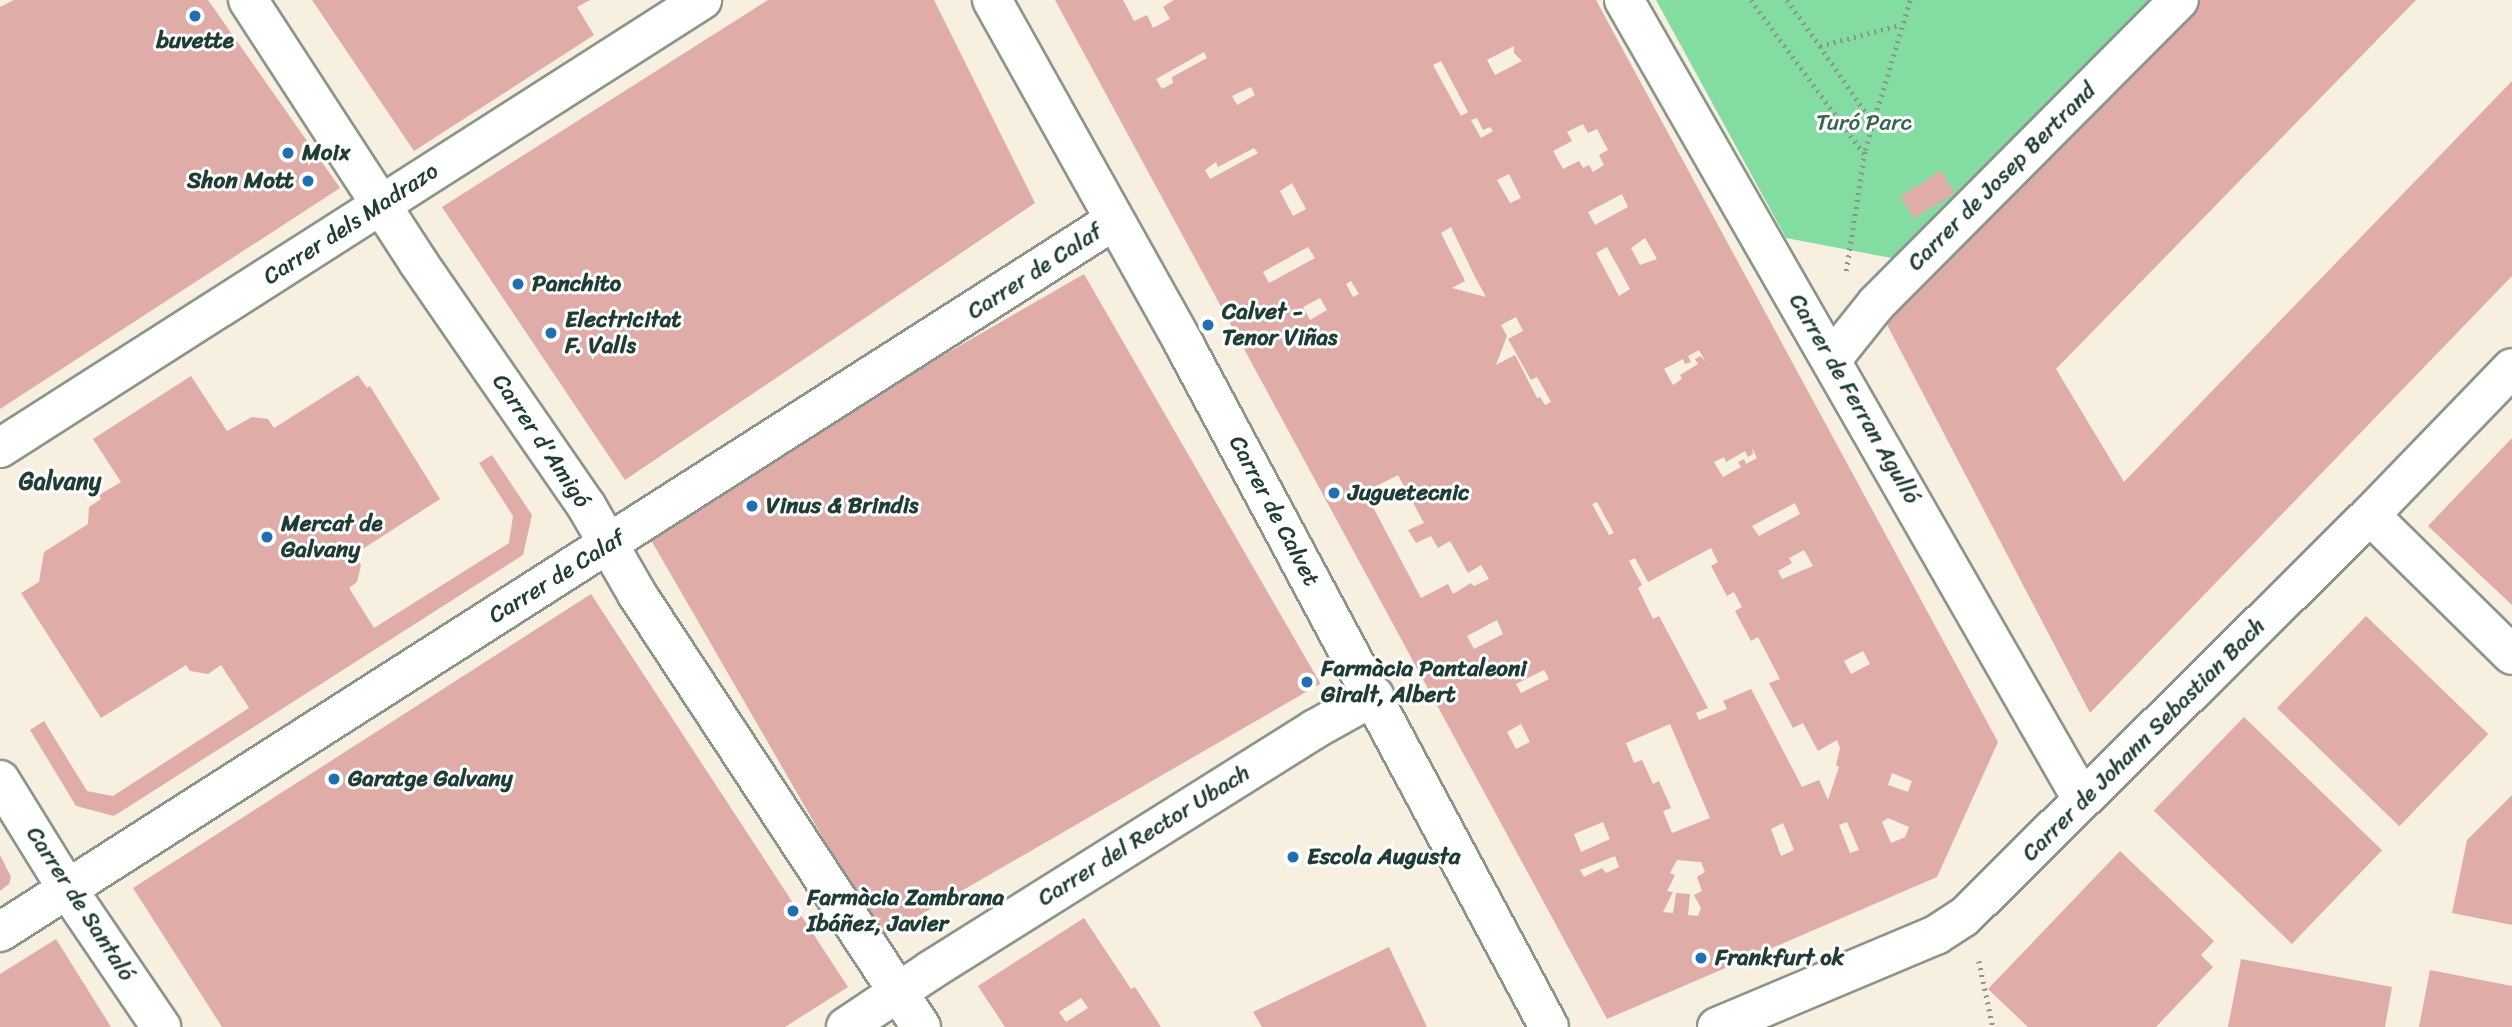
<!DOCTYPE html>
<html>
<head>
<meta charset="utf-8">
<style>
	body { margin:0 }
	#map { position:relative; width:2512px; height:1027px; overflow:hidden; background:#f7f0e0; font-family:Sriracha,sans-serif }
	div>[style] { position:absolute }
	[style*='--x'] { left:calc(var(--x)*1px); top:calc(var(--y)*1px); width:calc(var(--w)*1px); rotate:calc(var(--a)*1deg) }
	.green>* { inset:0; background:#83dca1 }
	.building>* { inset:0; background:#dfaca8; transform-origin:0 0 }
	.path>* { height:4.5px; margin-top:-2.25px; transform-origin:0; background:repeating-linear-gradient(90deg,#8b968a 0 2px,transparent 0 7px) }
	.roads { filter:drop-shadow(2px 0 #8b968a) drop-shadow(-2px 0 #8b968a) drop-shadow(0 2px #8b968a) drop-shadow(0 -2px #8b968a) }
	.minor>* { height:38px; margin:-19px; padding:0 19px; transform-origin:19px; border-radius:19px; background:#fff }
	.dots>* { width:19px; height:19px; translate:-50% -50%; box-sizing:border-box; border:4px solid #fff; border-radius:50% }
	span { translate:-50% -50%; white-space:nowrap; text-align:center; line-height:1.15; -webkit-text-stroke:6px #fff; paint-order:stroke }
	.poi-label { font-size:23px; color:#1f3d34; font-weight:700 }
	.left { translate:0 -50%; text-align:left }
	.right { translate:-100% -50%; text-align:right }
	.park-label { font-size:23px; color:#38654f }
	.street-label { font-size:23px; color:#1f3d34 }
	.neighbourhood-label { font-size:24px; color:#1f3d34; font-weight:700 }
</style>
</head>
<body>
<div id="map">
	<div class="green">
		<div style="clip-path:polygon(1656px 0,2155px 0,1902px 260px,1786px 238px)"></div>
	</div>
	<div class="building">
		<div style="clip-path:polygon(14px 0,208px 0,340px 188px,0 409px,0 7px)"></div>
		<div style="clip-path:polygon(312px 0,590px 0,577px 7px,594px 35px,414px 151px)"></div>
		<div style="clip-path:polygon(768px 0,934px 0,1035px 203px,625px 480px,442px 207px)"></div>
		<div style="clip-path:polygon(evenodd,1055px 0,1123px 0,1134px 21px,1147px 15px,1153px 28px,1170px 19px,1163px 7px,1174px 0,1596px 0,1998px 742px,1937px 877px,1607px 1019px,1055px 0,1514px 46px,1514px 53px,1522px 61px,1495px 75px,1487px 60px,1514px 46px,1055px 0,1204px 52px,1207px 58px,1172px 77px,1173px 83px,1162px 89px,1156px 79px,1204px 52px,1055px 0,1441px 61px,1468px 112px,1461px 116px,1433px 65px,1441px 61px,1055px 0,1251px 87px,1255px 95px,1237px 105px,1232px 96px,1251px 87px,1055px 0,1477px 118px,1483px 130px,1490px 127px,1493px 131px,1481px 138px,1471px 120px,1477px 118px,1055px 0,1583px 124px,1588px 133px,1597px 129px,1608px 150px,1599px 155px,1604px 165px,1593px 172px,1589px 165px,1583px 168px,1579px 161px,1563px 169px,1553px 151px,1572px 141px,1567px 132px,1583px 124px,1055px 0,1254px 148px,1258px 153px,1210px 179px,1205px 170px,1216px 162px,1218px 167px,1254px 148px,1055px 0,1509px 174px,1521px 198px,1510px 203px,1497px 180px,1509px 174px,1055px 0,1292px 183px,1306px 209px,1293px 216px,1280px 191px,1292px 183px,1055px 0,1622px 194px,1628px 207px,1595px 225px,1588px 212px,1622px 194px,1055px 0,1451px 227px,1475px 277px,1486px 297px,1452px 288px,1465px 281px,1441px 233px,1451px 227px,1055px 0,1645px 238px,1657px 259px,1640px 265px,1631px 248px,1645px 238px,1055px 0,1308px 247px,1315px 258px,1269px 283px,1263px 272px,1308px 247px,1055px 0,1607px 247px,1630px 289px,1619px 296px,1596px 253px,1607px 247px,1055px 0,1351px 281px,1359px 294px,1353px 297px,1346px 284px,1351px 281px,1055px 0,1320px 298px,1327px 310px,1310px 320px,1303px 307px,1320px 298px,1055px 0,1516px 317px,1523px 331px,1508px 339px,1531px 380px,1537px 377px,1551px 402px,1545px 405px,1540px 397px,1537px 398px,1515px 355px,1496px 365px,1507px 336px,1501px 325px,1516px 317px,1055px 0,1699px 350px,1705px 361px,1700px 356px,1695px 359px,1698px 364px,1680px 375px,1682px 379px,1673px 385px,1664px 369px,1683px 359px,1685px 364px,1691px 362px,1688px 356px,1699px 350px,1055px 0,1752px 448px,1757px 458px,1746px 464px,1744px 459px,1738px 462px,1741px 467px,1723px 477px,1714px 462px,1724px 457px,1726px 462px,1745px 451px,1748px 457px,1753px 454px,1752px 448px,1055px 0,1398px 475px,1424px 523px,1408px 530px,1416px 543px,1431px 536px,1438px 548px,1450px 541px,1468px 573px,1481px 565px,1489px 579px,1474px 586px,1471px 583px,1453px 594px,1448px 584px,1421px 598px,1365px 492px,1398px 475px,1055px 0,1597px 502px,1614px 533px,1609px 535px,1592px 504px,1597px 502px,1055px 0,1795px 503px,1800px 514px,1759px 536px,1752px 526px,1795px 503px,1055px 0,1711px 548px,1718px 562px,1711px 566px,1727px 596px,1734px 592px,1742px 607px,1735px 611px,1751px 641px,1758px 637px,1780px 679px,1769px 683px,1793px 728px,1803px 723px,1818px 751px,1837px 740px,1840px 748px,1836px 765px,1839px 767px,1828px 800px,1819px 780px,1802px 787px,1751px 689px,1723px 701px,1727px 709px,1699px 720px,1696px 713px,1708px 708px,1659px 616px,1653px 619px,1638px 588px,1642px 585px,1629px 561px,1635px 558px,1648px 582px,1711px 548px,1055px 0,1804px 550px,1813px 566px,1782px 579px,1778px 571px,1792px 563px,1789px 558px,1804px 550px,1055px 0,1497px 620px,1503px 634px,1474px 649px,1467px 636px,1497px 620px,1055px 0,1863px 651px,1870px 664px,1851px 674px,1844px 661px,1863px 651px,1055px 0,1544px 670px,1549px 679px,1521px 693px,1516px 684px,1544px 670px,1055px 0,1521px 724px,1530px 742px,1516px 749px,1507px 732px,1521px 724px,1055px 0,1670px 724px,1710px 818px,1672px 833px,1663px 811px,1671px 808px,1659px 781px,1653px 784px,1642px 760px,1634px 763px,1626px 743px,1670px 724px,1055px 0,1892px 773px,1912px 781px,1908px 792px,1888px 785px,1892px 773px,1055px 0,1888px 818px,1909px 827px,1905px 837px,1891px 843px,1882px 822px,1888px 818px,1055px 0,1603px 822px,1610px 839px,1581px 852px,1574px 834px,1603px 822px,1055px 0,1847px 822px,1859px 850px,1850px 853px,1839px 825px,1847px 822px,1055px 0,1783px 823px,1794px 850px,1781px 856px,1771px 829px,1783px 823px,1055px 0,1615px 856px,1619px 867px,1606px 873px,1602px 868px,1584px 877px,1580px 870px,1615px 856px,1055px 0,1677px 860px,1701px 862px,1705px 872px,1697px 877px,1702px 891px,1694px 895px,1701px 908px,1698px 916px,1688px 915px,1690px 894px,1676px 893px,1673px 913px,1663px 912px,1673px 892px,1667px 891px,1675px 875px,1670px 873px,1677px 860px)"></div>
		<div style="clip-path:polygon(2197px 0,2416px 0,2056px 369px,2124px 482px,2512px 81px,2512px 276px,2090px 713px,1884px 319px)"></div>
		<div style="left:1941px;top:171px;width:26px;height:48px;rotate:58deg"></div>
		<div style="left:1084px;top:274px;width:473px;height:508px;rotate:60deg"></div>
		<div style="clip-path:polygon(358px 375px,367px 388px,370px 386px,440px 499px,355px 554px,361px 565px,357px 582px,349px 588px,374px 628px,509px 543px,513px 516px,479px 463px,492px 455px,532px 515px,523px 555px,114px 816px,76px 806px,30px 730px,44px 721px,87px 791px,113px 796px,249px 708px,221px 665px,208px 674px,190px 671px,186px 665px,101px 718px,21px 593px,39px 582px,44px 552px,88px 524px,89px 507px,101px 499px,99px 495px,121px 482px,93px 439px,191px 376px,227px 431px,252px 417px,268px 419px,274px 428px)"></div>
		<div style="clip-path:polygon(2512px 438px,2512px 605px,2428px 526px)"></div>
		<div style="clip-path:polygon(591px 594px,848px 987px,785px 1027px,222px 1027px,133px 888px)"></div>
		<div style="left:2366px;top:616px;width:170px;height:128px;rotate:44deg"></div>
		<div style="left:2244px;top:717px;width:192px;height:130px;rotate:44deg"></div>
		<div style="clip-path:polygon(2512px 795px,2512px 925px,2452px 913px,2467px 840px)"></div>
		<div style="clip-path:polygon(2120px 851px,2214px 941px,2201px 955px,2213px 967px,2156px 1027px,2028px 1027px,1988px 989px)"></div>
		<div style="clip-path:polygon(0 855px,11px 877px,9px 884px,0 891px)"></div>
		<div style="clip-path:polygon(evenodd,1084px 918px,1131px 989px,1135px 987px,1161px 1027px,1005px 1027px,978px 986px,1084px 918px,1081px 998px,1088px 1008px,1066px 1022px,1059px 1012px,1081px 998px)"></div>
		<div style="clip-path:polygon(56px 939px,111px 1027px,0 1027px,0 974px)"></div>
		<div style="clip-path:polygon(1389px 947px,1427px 1027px,1262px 1027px,1253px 1012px)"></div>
		<div style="clip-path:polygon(2241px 959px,2392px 987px,2385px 1027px,2228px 1027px)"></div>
		<div style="clip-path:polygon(2430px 970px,2512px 986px,2512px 1027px,2419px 1027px)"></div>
	</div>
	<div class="path">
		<div style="--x:1751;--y:0;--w:191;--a:53.7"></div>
		<div style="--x:1787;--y:0;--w:57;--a:54.3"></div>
		<div style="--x:1820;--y:46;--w:83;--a:-14.7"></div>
		<div style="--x:1820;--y:46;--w:93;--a:55.5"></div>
		<div style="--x:1846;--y:271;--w:122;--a:-81.1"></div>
		<div style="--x:1865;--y:150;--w:157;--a:-73.3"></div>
		<div style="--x:1979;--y:961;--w:67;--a:78"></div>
	</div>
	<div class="roads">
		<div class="minor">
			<div style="--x:248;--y:0;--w:312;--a:57"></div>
			<div style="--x:418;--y:262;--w:298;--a:55.4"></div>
			<div style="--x:587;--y:507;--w:100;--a:60.1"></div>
			<div style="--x:637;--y:594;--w:518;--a:56.74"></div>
			<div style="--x:992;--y:0;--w:394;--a:60.8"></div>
			<div style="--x:1184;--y:344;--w:774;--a:61.88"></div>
			<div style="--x:1624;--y:0;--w:921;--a:60.18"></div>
			<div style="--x:1832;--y:359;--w:70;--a:-51.3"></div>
			<div style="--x:1876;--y:304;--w:429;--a:-45.1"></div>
			<div style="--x:0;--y:448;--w:833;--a:-32.55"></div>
			<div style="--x:2370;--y:515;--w:199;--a:44.6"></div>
			<div style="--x:0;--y:780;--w:129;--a:58.3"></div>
			<div style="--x:68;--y:890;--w:166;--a:55.8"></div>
			<div style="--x:0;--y:932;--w:1321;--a:-32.57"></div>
			<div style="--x:846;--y:1027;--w:102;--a:-33.8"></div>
			<div style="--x:931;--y:970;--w:453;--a:-32.1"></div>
			<div style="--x:1315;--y:729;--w:68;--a:-29.2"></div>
			<div style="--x:1717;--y:1027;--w:238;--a:-22.8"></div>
			<div style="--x:1936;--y:935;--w:33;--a:-33"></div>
			<div style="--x:1964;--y:917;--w:571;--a:-44.72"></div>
			<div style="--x:2370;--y:515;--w:204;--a:-46"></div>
		</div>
	</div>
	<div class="dots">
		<div style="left:195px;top:16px;background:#1f6fb2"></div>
		<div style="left:288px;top:153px;background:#1f6fb2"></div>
		<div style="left:308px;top:181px;background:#1f6fb2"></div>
		<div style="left:518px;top:284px;background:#1f6fb2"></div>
		<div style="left:1208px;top:325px;background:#1f6fb2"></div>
		<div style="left:551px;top:333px;background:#1f6fb2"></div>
		<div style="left:1334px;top:493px;background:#1f6fb2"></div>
		<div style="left:752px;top:506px;background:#1f6fb2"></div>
		<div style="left:267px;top:537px;background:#1f6fb2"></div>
		<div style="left:1307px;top:682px;background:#1f6fb2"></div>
		<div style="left:334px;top:779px;background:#1f6fb2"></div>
		<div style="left:1293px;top:857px;background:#1f6fb2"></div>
		<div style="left:793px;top:911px;background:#1f6fb2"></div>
		<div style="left:1701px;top:958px;background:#1f6fb2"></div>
	</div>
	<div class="poi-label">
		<span style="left:195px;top:41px">buvette</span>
		<span class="left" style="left:302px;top:153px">Moix</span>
		<span class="right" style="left:294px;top:181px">Shon Mott</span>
		<span class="left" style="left:532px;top:284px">Panchito</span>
		<span class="left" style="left:1222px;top:325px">Calvet -<br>Tenor Viñas</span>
		<span class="left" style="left:565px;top:333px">Electricitat<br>F. Valls</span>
		<span class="left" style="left:1348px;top:493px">Juguetecnic</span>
		<span class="left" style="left:766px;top:506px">Vinus &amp; Brindis</span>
		<span class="left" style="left:281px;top:537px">Mercat de<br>Galvany</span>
		<span class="left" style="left:1321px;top:682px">Farmàcia Pantaleoni<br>Giralt, Albert</span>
		<span class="left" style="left:348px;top:779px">Garatge Galvany</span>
		<span class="left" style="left:1307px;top:857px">Escola Augusta</span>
		<span class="left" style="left:807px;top:911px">Farmàcia Zambrana<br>Ibáñez, Javier</span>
		<span class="left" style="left:1715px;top:958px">Frankfurt ok</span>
	</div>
	<div class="park-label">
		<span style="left:1864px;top:123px">Turó Parc</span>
	</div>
	<div class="street-label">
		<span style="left:2002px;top:177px;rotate:-45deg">Carrer de Josep Bertrand</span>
		<span style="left:351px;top:224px;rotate:-33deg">Carrer dels Madrazo</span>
		<span style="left:1035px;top:272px;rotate:-33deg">Carrer de Calaf</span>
		<span style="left:1854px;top:399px;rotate:60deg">Carrer de Ferran Agulló</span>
		<span style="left:541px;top:441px;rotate:56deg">Carrer d'Amigó</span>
		<span style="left:1274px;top:511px;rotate:62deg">Carrer de Calvet</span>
		<span style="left:557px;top:577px;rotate:-32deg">Carrer de Calaf</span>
		<span style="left:2144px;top:740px;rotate:-45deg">Carrer de Johann Sebastian Bach</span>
		<span style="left:1144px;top:836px;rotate:-32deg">Carrer del Rector Ubach</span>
		<span style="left:80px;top:904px;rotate:57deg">Carrer de Santaló</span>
	</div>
	<div class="neighbourhood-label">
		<span style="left:60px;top:482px">Galvany</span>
	</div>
</div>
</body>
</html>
